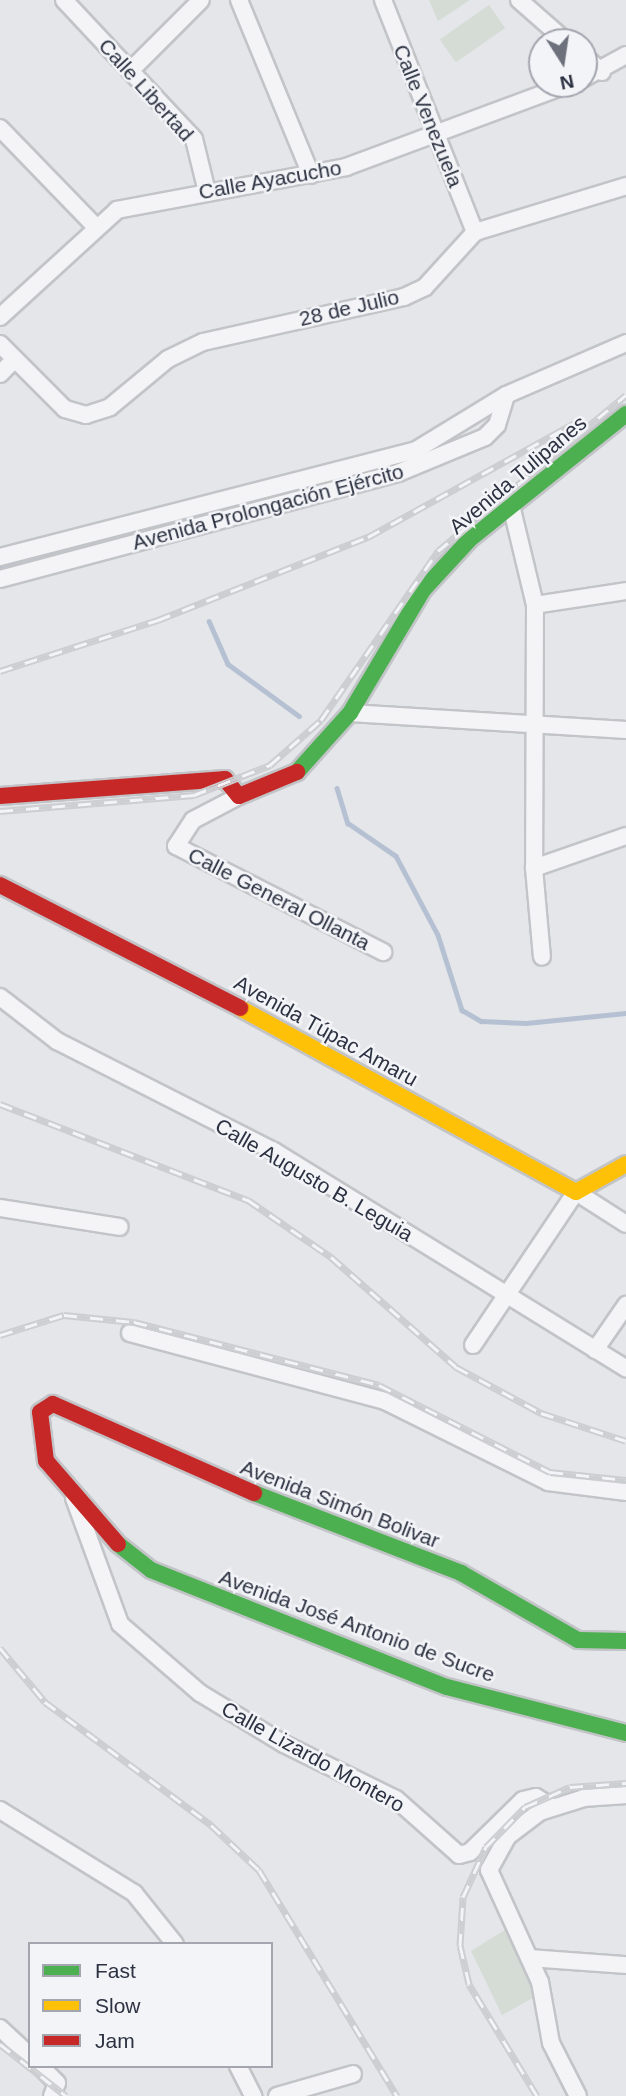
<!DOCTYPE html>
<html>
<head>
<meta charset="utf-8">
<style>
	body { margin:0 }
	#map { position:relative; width:626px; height:2096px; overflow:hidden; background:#e4e6e9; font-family:Arial,sans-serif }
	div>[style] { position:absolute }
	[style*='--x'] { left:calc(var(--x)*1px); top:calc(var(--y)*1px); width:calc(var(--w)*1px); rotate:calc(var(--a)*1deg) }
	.green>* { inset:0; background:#d4dcd5; transform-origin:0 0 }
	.stream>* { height:4.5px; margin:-2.25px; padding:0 2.25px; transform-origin:2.25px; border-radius:2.25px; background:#b5c1d2 }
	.roads { filter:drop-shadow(2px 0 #c2c4c7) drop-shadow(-2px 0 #c2c4c7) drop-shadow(0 2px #c2c4c7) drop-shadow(0 -2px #c2c4c7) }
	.street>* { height:16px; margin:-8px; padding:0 8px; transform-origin:8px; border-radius:8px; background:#f4f4f6 }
	.fast>* { height:16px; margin:-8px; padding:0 8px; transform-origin:8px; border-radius:8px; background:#4caf50 }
	.slow>* { height:16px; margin:-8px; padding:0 8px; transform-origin:8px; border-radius:8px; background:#ffc107 }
	.jam>* { height:16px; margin:-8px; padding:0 8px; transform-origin:8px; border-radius:8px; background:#c62828 }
	.rail>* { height:7px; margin-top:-3.5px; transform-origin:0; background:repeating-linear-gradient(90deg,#f3f4f8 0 13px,#cdced1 0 26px); box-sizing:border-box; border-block:2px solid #cdced1 }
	span { translate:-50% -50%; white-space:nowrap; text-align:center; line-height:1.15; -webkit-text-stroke:5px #f3f4f8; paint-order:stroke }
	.street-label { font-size:21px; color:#2c3241 }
	.legend { position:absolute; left:28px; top:1942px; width:245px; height:126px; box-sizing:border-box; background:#f3f4f8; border:2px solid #a3a6af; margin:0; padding:9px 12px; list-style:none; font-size:21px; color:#2c3241 }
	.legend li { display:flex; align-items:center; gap:14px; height:35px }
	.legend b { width:35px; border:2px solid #a3a6af }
	.north { position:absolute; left:528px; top:28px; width:70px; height:70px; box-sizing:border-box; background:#f3f4f8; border:2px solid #a3a6af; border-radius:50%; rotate:168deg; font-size:19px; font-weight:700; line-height:28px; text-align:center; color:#2c3241 }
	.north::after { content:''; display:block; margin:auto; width:24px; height:32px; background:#6c717c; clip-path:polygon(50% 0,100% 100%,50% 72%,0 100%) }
</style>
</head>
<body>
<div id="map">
	<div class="green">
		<div style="clip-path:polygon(429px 0,470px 0,438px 21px)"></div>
		<div style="left:489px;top:5px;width:28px;height:60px;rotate:55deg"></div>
		<div style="clip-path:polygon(508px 1928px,538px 1995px,502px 2015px,471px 1951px)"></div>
	</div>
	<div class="stream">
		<div style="--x:0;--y:566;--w:278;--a:-13.9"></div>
		<div style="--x:209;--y:621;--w:47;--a:66.2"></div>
		<div style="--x:228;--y:664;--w:88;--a:36.2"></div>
		<div style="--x:337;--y:788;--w:37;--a:73"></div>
		<div style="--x:348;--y:823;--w:58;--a:34.5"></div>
		<div style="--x:396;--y:856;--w:89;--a:62"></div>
		<div style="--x:438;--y:935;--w:79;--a:72.3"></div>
		<div style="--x:462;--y:1010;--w:22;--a:30"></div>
		<div style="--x:481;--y:1021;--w:45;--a:2.5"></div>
		<div style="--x:526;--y:1023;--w:100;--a:-5.7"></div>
	</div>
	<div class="roads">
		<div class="street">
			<div style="--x:64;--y:0;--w:190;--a:46.9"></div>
			<div style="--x:194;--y:139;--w:55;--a:76.2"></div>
			<div style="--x:239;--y:0;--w:189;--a:67.6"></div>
			<div style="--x:383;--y:0;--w:250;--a:68.4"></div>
			<div style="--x:519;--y:0;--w:64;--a:41.2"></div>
			<div style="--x:584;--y:56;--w:24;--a:42"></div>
			<div style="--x:130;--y:71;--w:100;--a:-45"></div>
			<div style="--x:584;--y:78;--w:48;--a:-28.7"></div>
			<div style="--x:0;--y:128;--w:138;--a:45.9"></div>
			<div style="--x:0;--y:317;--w:159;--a:-42.4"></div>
			<div style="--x:117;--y:210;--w:233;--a:-10.6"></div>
			<div style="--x:346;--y:167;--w:238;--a:-20.4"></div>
			<div style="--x:0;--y:344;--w:92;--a:45"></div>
			<div style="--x:65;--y:409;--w:22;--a:16"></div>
			<div style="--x:86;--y:415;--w:25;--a:-18"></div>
			<div style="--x:110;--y:407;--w:75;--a:-39.6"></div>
			<div style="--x:168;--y:359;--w:39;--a:-26"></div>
			<div style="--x:203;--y:342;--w:206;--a:-12.6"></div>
			<div style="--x:404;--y:297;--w:23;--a:-25"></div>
			<div style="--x:425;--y:287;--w:74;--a:-47.7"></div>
			<div style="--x:475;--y:232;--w:158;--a:-16.9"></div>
			<div style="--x:0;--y:374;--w:21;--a:-45"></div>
			<div style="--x:511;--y:505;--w:103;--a:76.5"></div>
			<div style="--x:535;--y:605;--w:263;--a:90.2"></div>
			<div style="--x:534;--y:868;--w:89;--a:84.9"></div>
			<div style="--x:0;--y:557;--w:430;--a:-14.4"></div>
			<div style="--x:416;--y:450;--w:105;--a:-31.4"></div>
			<div style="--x:506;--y:395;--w:131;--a:-23.4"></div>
			<div style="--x:0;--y:579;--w:412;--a:-14.9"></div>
			<div style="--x:398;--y:473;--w:94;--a:-22.5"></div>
			<div style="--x:485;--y:437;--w:17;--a:-45"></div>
			<div style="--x:497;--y:425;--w:31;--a:-73"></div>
			<div style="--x:535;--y:605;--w:92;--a:-8.7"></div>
			<div style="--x:350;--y:713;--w:277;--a:3.5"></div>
			<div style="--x:239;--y:796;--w:52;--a:152.4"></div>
			<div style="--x:193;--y:820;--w:31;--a:123"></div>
			<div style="--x:176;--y:846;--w:233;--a:27.1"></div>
			<div style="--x:534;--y:868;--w:97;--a:-19.2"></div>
			<div style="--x:0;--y:997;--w:72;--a:37.7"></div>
			<div style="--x:57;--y:1041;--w:243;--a:26.9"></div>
			<div style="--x:274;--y:1151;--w:414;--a:31.7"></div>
			<div style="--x:0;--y:1208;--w:121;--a:9"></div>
			<div style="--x:130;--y:1333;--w:264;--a:14.9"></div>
			<div style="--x:385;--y:1401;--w:182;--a:26.4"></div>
			<div style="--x:548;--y:1482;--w:79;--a:7.3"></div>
			<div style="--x:473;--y:1345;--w:184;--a:-56.1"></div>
			<div style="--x:576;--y:1192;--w:59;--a:32.6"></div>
			<div style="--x:595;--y:1350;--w:55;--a:-55.4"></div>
			<div style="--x:74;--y:1498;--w:134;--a:69.9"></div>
			<div style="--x:120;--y:1624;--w:106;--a:40.8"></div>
			<div style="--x:200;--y:1693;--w:98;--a:31.3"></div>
			<div style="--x:284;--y:1744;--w:125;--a:26.2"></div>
			<div style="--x:396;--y:1799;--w:84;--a:41.6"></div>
			<div style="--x:459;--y:1855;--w:11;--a:-15"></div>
			<div style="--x:470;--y:1852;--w:74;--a:-44.5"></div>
			<div style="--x:523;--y:1800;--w:13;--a:-13"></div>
			<div style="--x:536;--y:1797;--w:19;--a:32"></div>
			<div style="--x:0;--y:1810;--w:158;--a:31.8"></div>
			<div style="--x:134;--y:1893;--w:65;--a:51.2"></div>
			<div style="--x:530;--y:1958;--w:96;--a:4.2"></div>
			<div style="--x:0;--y:2028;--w:41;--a:43"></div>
			<div style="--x:40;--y:2066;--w:24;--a:45"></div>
			<div style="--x:57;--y:2083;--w:14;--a:111"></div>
			<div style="--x:238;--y:2066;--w:34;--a:63"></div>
			<div style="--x:277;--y:2096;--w:79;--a:-16.1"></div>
			<div style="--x:578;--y:2096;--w:59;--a:-117"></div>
			<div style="--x:551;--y:2043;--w:62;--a:-100.2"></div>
			<div style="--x:540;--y:1982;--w:123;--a:-114.5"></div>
			<div style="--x:489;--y:1870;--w:39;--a:-61"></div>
			<div style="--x:508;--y:1836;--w:40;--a:-37"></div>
			<div style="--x:540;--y:1812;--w:46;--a:-17.7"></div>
			<div style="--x:584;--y:1798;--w:42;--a:-4.1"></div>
		</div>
		<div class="fast">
			<div style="--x:297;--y:772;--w:79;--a:-48.1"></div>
			<div style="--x:350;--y:713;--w:143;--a:-59.3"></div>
			<div style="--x:423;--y:590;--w:69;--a:-47.3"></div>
			<div style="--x:470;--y:539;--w:200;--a:-38.7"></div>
			<div style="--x:254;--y:1493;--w:222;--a:21.1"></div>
			<div style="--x:461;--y:1573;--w:135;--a:29.8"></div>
			<div style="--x:578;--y:1640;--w:48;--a:1.2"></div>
			<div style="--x:118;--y:1544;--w:42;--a:38.2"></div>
			<div style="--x:151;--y:1570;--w:318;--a:21.6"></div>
			<div style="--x:447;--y:1687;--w:185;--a:14.4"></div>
		</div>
		<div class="slow">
			<div style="--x:240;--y:1008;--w:383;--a:28.7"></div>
			<div style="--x:576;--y:1192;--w:57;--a:-29.2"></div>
		</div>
		<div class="jam">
			<div style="--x:0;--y:796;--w:226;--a:-4.3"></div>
			<div style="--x:225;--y:779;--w:22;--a:51"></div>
			<div style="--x:239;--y:796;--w:63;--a:-22.5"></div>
			<div style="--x:0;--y:885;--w:270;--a:27.1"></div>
			<div style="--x:118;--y:1544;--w:110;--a:-130.9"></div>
			<div style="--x:46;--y:1461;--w:49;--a:-97"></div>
			<div style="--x:40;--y:1412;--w:15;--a:-32"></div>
			<div style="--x:53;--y:1404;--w:220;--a:23.9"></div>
		</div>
	</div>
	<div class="rail">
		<div style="--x:0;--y:671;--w:166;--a:-17.9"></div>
		<div style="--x:158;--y:620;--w:226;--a:-21.6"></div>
		<div style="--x:368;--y:537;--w:238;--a:-28.9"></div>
		<div style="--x:0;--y:811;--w:195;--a:-4.7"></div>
		<div style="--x:194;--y:795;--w:82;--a:-21.5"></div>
		<div style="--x:270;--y:765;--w:68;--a:-41.4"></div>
		<div style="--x:321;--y:720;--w:206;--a:-55.3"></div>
		<div style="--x:438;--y:551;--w:244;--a:-39.7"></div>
		<div style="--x:0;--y:1104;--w:266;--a:21.2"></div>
		<div style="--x:248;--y:1200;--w:101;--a:34.5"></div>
		<div style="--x:331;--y:1257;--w:167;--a:41.3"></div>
		<div style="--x:456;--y:1367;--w:97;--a:28.4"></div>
		<div style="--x:541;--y:1413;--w:89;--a:18.2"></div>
		<div style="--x:0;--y:1335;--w:67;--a:-17.4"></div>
		<div style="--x:64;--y:1315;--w:70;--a:5.7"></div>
		<div style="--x:134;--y:1322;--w:253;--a:14.4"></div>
		<div style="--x:379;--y:1385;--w:192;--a:27"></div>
		<div style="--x:550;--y:1472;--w:76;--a:6"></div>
		<div style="--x:0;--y:1648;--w:70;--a:50.2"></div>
		<div style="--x:45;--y:1702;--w:207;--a:36.5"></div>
		<div style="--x:211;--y:1825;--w:66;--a:43.2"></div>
		<div style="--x:259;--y:1870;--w:265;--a:58.6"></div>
		<div style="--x:0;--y:2044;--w:84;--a:38.2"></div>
		<div style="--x:537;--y:2096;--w:131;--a:-121.3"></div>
		<div style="--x:469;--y:1984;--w:39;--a:-103"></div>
		<div style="--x:460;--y:1946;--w:49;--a:-86.5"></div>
		<div style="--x:463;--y:1897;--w:55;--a:-65.3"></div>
		<div style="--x:486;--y:1847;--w:56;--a:-45.7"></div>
		<div style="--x:525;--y:1807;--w:49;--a:-24"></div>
		<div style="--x:570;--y:1787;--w:56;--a:-4.1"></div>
	</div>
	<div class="street-label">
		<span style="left:146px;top:90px;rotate:48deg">Calle Libertad</span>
		<span style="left:428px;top:116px;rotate:68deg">Calle Venezuela</span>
		<span style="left:270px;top:180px;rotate:-10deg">Calle Ayacucho</span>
		<span style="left:349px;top:308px;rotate:-13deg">28 de Julio</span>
		<span style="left:518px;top:475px;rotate:-40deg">Avenida Tulipanes</span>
		<span style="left:268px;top:507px;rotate:-15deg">Avenida Prolongación Ejército</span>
		<span style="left:279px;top:899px;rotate:27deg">Calle General Ollanta</span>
		<span style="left:326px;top:1031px;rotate:29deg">Avenida Túpac Amaru</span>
		<span style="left:314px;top:1180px;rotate:30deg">Calle Augusto B. Leguia</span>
		<span style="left:340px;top:1504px;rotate:21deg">Avenida Simón Bolivar</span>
		<span style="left:357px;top:1626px;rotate:20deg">Avenida José Antonio de Sucre</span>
		<span style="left:313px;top:1757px;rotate:29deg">Calle Lizardo Montero</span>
	</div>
	<ul class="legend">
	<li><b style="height:9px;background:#4caf50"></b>Fast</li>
	<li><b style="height:9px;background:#ffc107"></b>Slow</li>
	<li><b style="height:9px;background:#c62828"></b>Jam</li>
	</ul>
	<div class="north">N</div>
</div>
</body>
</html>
